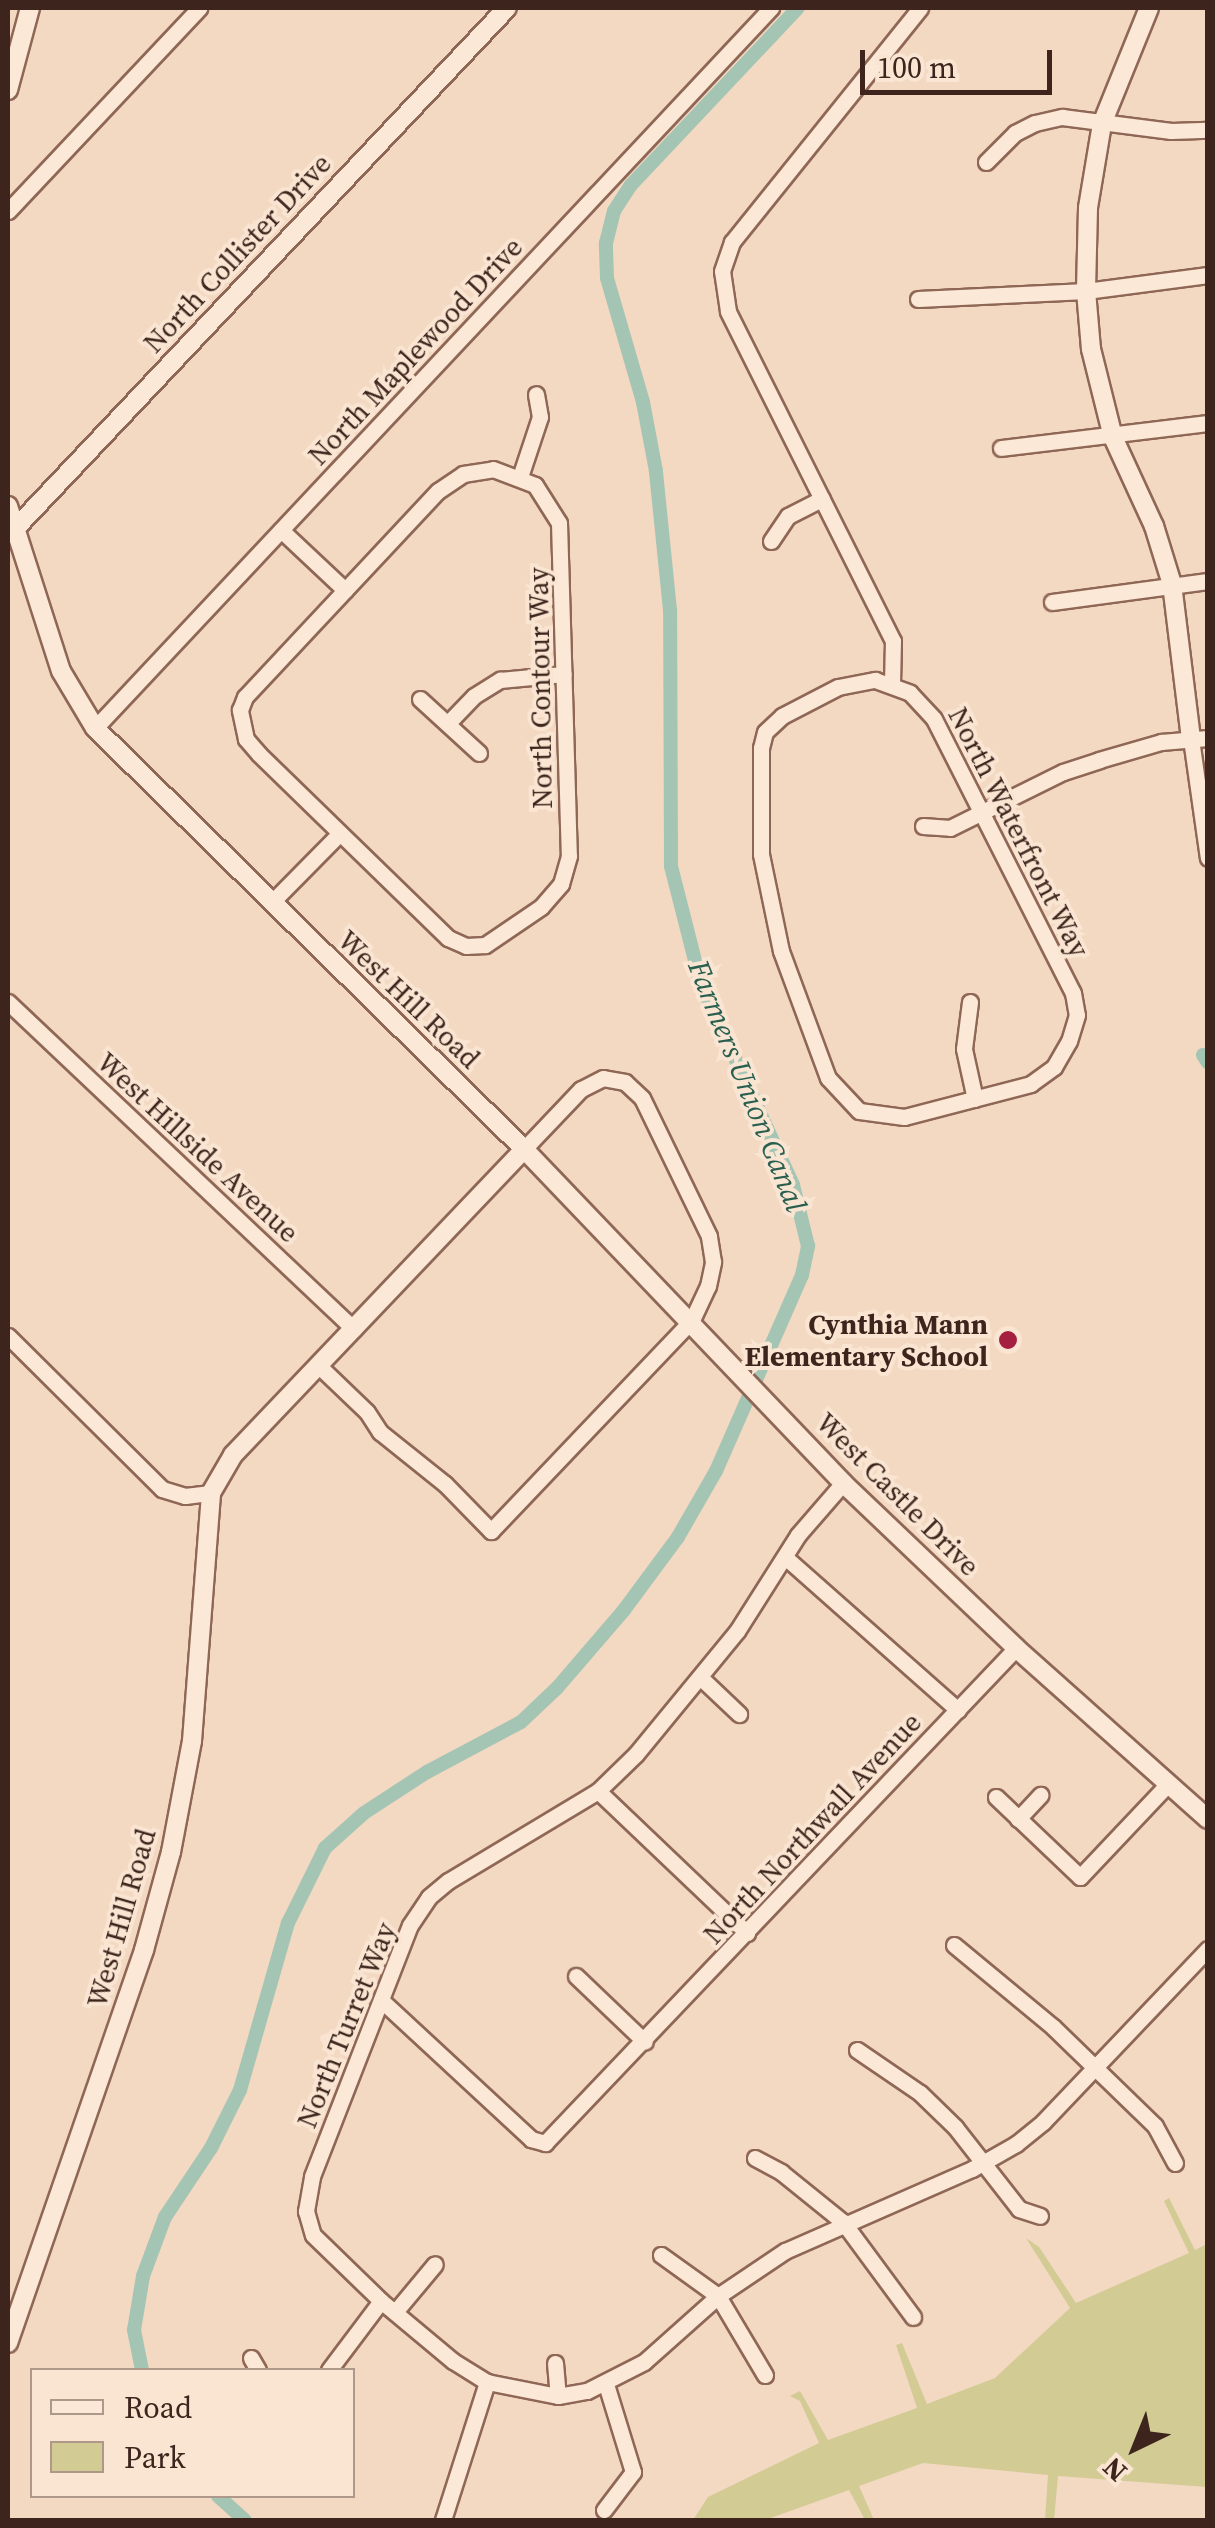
<!DOCTYPE html>
<html>
<head>
<meta charset="utf-8">
<style>
	body { margin:0 }
	#map { position:relative; width:1215px; height:2528px; overflow:hidden; background:#f3d8c2; font-family:"Source Serif 4",serif }
	div>[style] { position:absolute }
	[style*='--x'] { left:calc(var(--x)*1px); top:calc(var(--y)*1px); width:calc(var(--w)*1px); rotate:calc(var(--a)*1deg) }
	.green>* { inset:0; background:#d3cb94 }
	.canal>* { height:14px; margin:-7px; padding:0 7px; transform-origin:7px; border-radius:7px; background:#a5c5b4 }
	.roads { filter:drop-shadow(2px 0 #8f6756) drop-shadow(-2px 0 #8f6756) drop-shadow(0 2px #8f6756) drop-shadow(0 -2px #8f6756) }
	.minor>* { height:15px; margin:-7.5px; padding:0 7.5px; transform-origin:7.5px; border-radius:7.5px; background:#fce8d6 }
	.tertiary>* { height:18px; margin:-9px; padding:0 9px; transform-origin:9px; border-radius:9px; background:#fce8d6 }
	.dots>* { width:28px; height:28px; translate:-50% -50%; box-sizing:border-box; border:5px solid #f9e5d2; border-radius:50% }
	span { translate:-50% -50%; white-space:nowrap; text-align:center; line-height:1.15; -webkit-text-stroke:8px #f9e5d2; paint-order:stroke }
	.street-label { font-size:28px; color:#3d241c }
	.poi-label { font-size:28px; color:#3d241c; font-weight:700 }
	.right { translate:-100% -50%; text-align:right }
	.water-label { font-size:30px; color:#2a5f4f; font-style:italic }
	.frame { position:absolute; inset:0; border:10px solid #3d241c; pointer-events:none }
	.legend { position:absolute; left:30px; top:2368px; width:325px; height:130px; box-sizing:border-box; background:#f9e5d2; border:2px solid #ae9889; margin:0; padding:12px 18px; list-style:none; font-size:30px; color:#3d241c }
	.legend li { display:flex; align-items:center; gap:20px; height:50px }
	.legend b { width:50px; border:2px solid #ae9889 }
	.north { position:absolute; left:1085px; top:2398px; width:100px; height:100px; -webkit-text-stroke:8px #f9e5d2; paint-order:stroke; rotate:223deg; font-size:28px; font-weight:700; line-height:40px; text-align:center; color:#3d241c }
	.north::after { content:''; display:block; margin:auto; width:35px; height:45px; background:#3d241c; clip-path:polygon(50% 0,100% 100%,50% 72%,0 100%) }
	.scale { position:absolute; left:860px; top:50px; width:192px; height:45px; box-sizing:border-box; border:5px solid #3d241c; border-top:0; padding-left:12px; font-size:30px; line-height:35px; white-space:nowrap; color:#3d241c; -webkit-text-stroke:8px #f9e5d2; paint-order:stroke }
</style>
</head>
<body>
<div id="map">
	<div class="green">
		<div style="clip-path:polygon(1169px 2198px,1195px 2250px,1207px 2244px,1207px 2487px,1058px 2476px,1054px 2520px,1045px 2520px,1048px 2475px,923px 2463px,859px 2486px,874px 2520px,865px 2520px,849px 2490px,765px 2520px,693px 2520px,708px 2497px,819px 2443px,800px 2401px,790px 2396px,800px 2391px,828px 2440px,917px 2408px,896px 2345px,902px 2343px,927px 2404px,995px 2378px,1070px 2308px,1026px 2238px,1039px 2247px,1076px 2303px,1189px 2253px,1164px 2201px)"></div>
	</div>
	<div class="canal">
		<div style="--x:1203;--y:1055;--w:9;--a:58"></div>
		<div style="--x:142;--y:2370;--w:41;--a:-101.3"></div>
		<div style="--x:134;--y:2330;--w:55;--a:-80.5"></div>
		<div style="--x:143;--y:2276;--w:63;--a:-69.6"></div>
		<div style="--x:165;--y:2217;--w:83;--a:-56.3"></div>
		<div style="--x:211;--y:2148;--w:65;--a:-63.4"></div>
		<div style="--x:240;--y:2090;--w:174;--a:-74"></div>
		<div style="--x:288;--y:1923;--w:84;--a:-63.7"></div>
		<div style="--x:325;--y:1848;--w:52;--a:-41.9"></div>
		<div style="--x:364;--y:1813;--w:75;--a:-33.1"></div>
		<div style="--x:427;--y:1772;--w:106;--a:-28"></div>
		<div style="--x:521;--y:1722;--w:50;--a:-43.4"></div>
		<div style="--x:557;--y:1688;--w:103;--a:-49.3"></div>
		<div style="--x:624;--y:1610;--w:91;--a:-53.5"></div>
		<div style="--x:678;--y:1537;--w:76;--a:-60.1"></div>
		<div style="--x:716;--y:1471;--w:214;--a:-66.3"></div>
		<div style="--x:802;--y:1275;--w:30;--a:-78"></div>
		<div style="--x:808;--y:1246;--w:63;--a:-103.8"></div>
		<div style="--x:793;--y:1185;--w:221;--a:-114.6"></div>
		<div style="--x:701;--y:984;--w:122;--a:-104.3"></div>
		<div style="--x:671;--y:866;--w:256;--a:-90.2"></div>
		<div style="--x:670;--y:610;--w:140;--a:-95.8"></div>
		<div style="--x:656;--y:471;--w:70;--a:-100.7"></div>
		<div style="--x:643;--y:402;--w:129;--a:-106.2"></div>
		<div style="--x:607;--y:278;--w:35;--a:-92"></div>
		<div style="--x:606;--y:243;--w:33;--a:-76"></div>
		<div style="--x:614;--y:211;--w:31;--a:-57"></div>
		<div style="--x:631;--y:185;--w:243;--a:-46.7"></div>
		<div style="--x:218;--y:2496;--w:36;--a:42"></div>
	</div>
	<div class="roads">
		<div class="minor">
			<div style="--x:986;--y:162;--w:41;--a:-45"></div>
			<div style="--x:1015;--y:133;--w:22;--a:-27"></div>
			<div style="--x:1035;--y:123;--w:28;--a:-13"></div>
			<div style="--x:1062;--y:117;--w:110;--a:7.3"></div>
			<div style="--x:1171;--y:131;--w:37;--a:-2"></div>
			<div style="--x:8;--y:211;--w:279;--a:-46.7"></div>
			<div style="--x:918;--y:299;--w:168;--a:-2.7"></div>
			<div style="--x:1086;--y:291;--w:123;--a:-7.5"></div>
			<div style="--x:1001;--y:448;--w:209;--a:-6.9"></div>
			<div style="--x:493;--y:469;--w:45;--a:20.9"></div>
			<div style="--x:535;--y:485;--w:45;--a:57.7"></div>
			<div style="--x:559;--y:523;--w:333;--a:88.3"></div>
			<div style="--x:569;--y:856;--w:29;--a:106"></div>
			<div style="--x:561;--y:884;--w:30;--a:131"></div>
			<div style="--x:541;--y:907;--w:68;--a:145.8"></div>
			<div style="--x:485;--y:945;--w:19;--a:177"></div>
			<div style="--x:466;--y:946;--w:20;--a:-156"></div>
			<div style="--x:448;--y:938;--w:264;--a:-135.8"></div>
			<div style="--x:259;--y:754;--w:20;--a:-131"></div>
			<div style="--x:246;--y:739;--w:30;--a:-102"></div>
			<div style="--x:240;--y:710;--w:14;--a:-69"></div>
			<div style="--x:245;--y:697;--w:282;--a:-46.9"></div>
			<div style="--x:438;--y:491;--w:30;--a:-34"></div>
			<div style="--x:463;--y:474;--w:30;--a:-9"></div>
			<div style="--x:520;--y:477;--w:63;--a:-71.6"></div>
			<div style="--x:540;--y:417;--w:23;--a:-100"></div>
			<div style="--x:281;--y:530;--w:88;--a:43.2"></div>
			<div style="--x:771;--y:541;--w:30;--a:-56"></div>
			<div style="--x:788;--y:516;--w:38;--a:-27"></div>
			<div style="--x:1052;--y:602;--w:157;--a:-7.7"></div>
			<div style="--x:875;--y:680;--w:37;--a:20"></div>
			<div style="--x:910;--y:693;--w:35;--a:47"></div>
			<div style="--x:934;--y:719;--w:307;--a:63.1"></div>
			<div style="--x:1073;--y:993;--w:22;--a:80"></div>
			<div style="--x:1077;--y:1015;--w:27;--a:107"></div>
			<div style="--x:1069;--y:1041;--w:30;--a:120"></div>
			<div style="--x:1054;--y:1067;--w:29;--a:144"></div>
			<div style="--x:1031;--y:1084;--w:131;--a:165.4"></div>
			<div style="--x:904;--y:1117;--w:45;--a:-172.4"></div>
			<div style="--x:859;--y:1111;--w:45;--a:-133.2"></div>
			<div style="--x:828;--y:1078;--w:135;--a:-110.3"></div>
			<div style="--x:781;--y:951;--w:99;--a:-101.7"></div>
			<div style="--x:761;--y:854;--w:106;--a:-90"></div>
			<div style="--x:761;--y:748;--w:16;--a:-76"></div>
			<div style="--x:765;--y:732;--w:23;--a:-43"></div>
			<div style="--x:782;--y:716;--w:63;--a:-27.4"></div>
			<div style="--x:838;--y:687;--w:38;--a:-11"></div>
			<div style="--x:892;--y:684;--w:43;--a:-88.7"></div>
			<div style="--x:893;--y:641;--w:369;--a:-116.6"></div>
			<div style="--x:728;--y:311;--w:40;--a:-98.5"></div>
			<div style="--x:722;--y:271;--w:31;--a:-71"></div>
			<div style="--x:732;--y:242;--w:300;--a:-51.2"></div>
			<div style="--x:420;--y:699;--w:80;--a:42.5"></div>
			<div style="--x:448;--y:723;--w:37;--a:-46"></div>
			<div style="--x:474;--y:696;--w:31;--a:-32"></div>
			<div style="--x:500;--y:680;--w:64;--a:-5.4"></div>
			<div style="--x:95;--y:728;--w:988;--a:-46.81"></div>
			<div style="--x:1191;--y:739;--w:120;--a:81.9"></div>
			<div style="--x:923;--y:826;--w:27;--a:4"></div>
			<div style="--x:950;--y:828;--w:126;--a:-26.4"></div>
			<div style="--x:1063;--y:772;--w:38;--a:-18"></div>
			<div style="--x:1099;--y:760;--w:65;--a:-16.2"></div>
			<div style="--x:1161;--y:742;--w:47;--a:-4.9"></div>
			<div style="--x:271;--y:903;--w:98;--a:-45.4"></div>
			<div style="--x:8;--y:1002;--w:476;--a:43.4"></div>
			<div style="--x:970;--y:1002;--w:47;--a:97.3"></div>
			<div style="--x:964;--y:1049;--w:51;--a:77.6"></div>
			<div style="--x:8;--y:1336;--w:217;--a:44.8"></div>
			<div style="--x:162;--y:1489;--w:24;--a:17"></div>
			<div style="--x:185;--y:1496;--w:26;--a:-7"></div>
			<div style="--x:319;--y:1366;--w:66;--a:43.8"></div>
			<div style="--x:367;--y:1412;--w:24;--a:57"></div>
			<div style="--x:380;--y:1432;--w:83;--a:38.7"></div>
			<div style="--x:445;--y:1484;--w:66;--a:45.6"></div>
			<div style="--x:491;--y:1531;--w:291;--a:-46.4"></div>
			<div style="--x:692;--y:1320;--w:38;--a:-65"></div>
			<div style="--x:708;--y:1286;--w:25;--a:-78"></div>
			<div style="--x:713;--y:1262;--w:26;--a:-99"></div>
			<div style="--x:709;--y:1236;--w:153;--a:-115.9"></div>
			<div style="--x:642;--y:1098;--w:23;--a:-137"></div>
			<div style="--x:625;--y:1082;--w:22;--a:-170"></div>
			<div style="--x:603;--y:1078;--w:25;--a:153"></div>
			<div style="--x:581;--y:1089;--w:83;--a:133.5"></div>
			<div style="--x:843;--y:1483;--w:69;--a:130.9"></div>
			<div style="--x:798;--y:1535;--w:114;--a:122.4"></div>
			<div style="--x:737;--y:1631;--w:159;--a:129.4"></div>
			<div style="--x:636;--y:1754;--w:53;--a:135.8"></div>
			<div style="--x:598;--y:1791;--w:175;--a:149"></div>
			<div style="--x:448;--y:1881;--w:25;--a:140"></div>
			<div style="--x:429;--y:1897;--w:34;--a:124"></div>
			<div style="--x:410;--y:1925;--w:270;--a:111.3"></div>
			<div style="--x:312;--y:2177;--w:35;--a:100"></div>
			<div style="--x:306;--y:2211;--w:25;--a:74"></div>
			<div style="--x:313;--y:2235;--w:95;--a:44.1"></div>
			<div style="--x:381;--y:2301;--w:94;--a:39.8"></div>
			<div style="--x:453;--y:2361;--w:40;--a:32"></div>
			<div style="--x:487;--y:2382;--w:72;--a:11.2"></div>
			<div style="--x:558;--y:2396;--w:29;--a:-10"></div>
			<div style="--x:587;--y:2391;--w:64;--a:-27"></div>
			<div style="--x:644;--y:2362;--w:99;--a:-41.7"></div>
			<div style="--x:718;--y:2296;--w:81;--a:-33.9"></div>
			<div style="--x:785;--y:2251;--w:204;--a:-23.7"></div>
			<div style="--x:972;--y:2169;--w:51;--a:-29.6"></div>
			<div style="--x:1016;--y:2144;--w:35;--a:-39"></div>
			<div style="--x:1043;--y:2122;--w:239;--a:-46.4"></div>
			<div style="--x:785;--y:1557;--w:231;--a:41.5"></div>
			<div style="--x:700;--y:1677;--w:54;--a:43.5"></div>
			<div style="--x:598;--y:1791;--w:206;--a:43.6"></div>
			<div style="--x:996;--y:1797;--w:116;--a:43.6"></div>
			<div style="--x:1080;--y:1877;--w:128;--a:-46.6"></div>
			<div style="--x:1018;--y:1819;--w:33;--a:-47"></div>
			<div style="--x:954;--y:1945;--w:129;--a:39.6"></div>
			<div style="--x:1053;--y:2027;--w:142;--a:44.1"></div>
			<div style="--x:1155;--y:2126;--w:42;--a:61.6"></div>
			<div style="--x:576;--y:1976;--w:95;--a:43.7"></div>
			<div style="--x:381;--y:2000;--w:205;--a:42.8"></div>
			<div style="--x:531;--y:2139;--w:15;--a:16"></div>
			<div style="--x:545;--y:2143;--w:683;--a:-46.42"></div>
			<div style="--x:857;--y:2050;--w:76;--a:34.3"></div>
			<div style="--x:920;--y:2093;--w:49;--a:44.2"></div>
			<div style="--x:955;--y:2127;--w:104;--a:52"></div>
			<div style="--x:1019;--y:2209;--w:22;--a:18"></div>
			<div style="--x:755;--y:2158;--w:30;--a:28"></div>
			<div style="--x:781;--y:2172;--w:80;--a:38.9"></div>
			<div style="--x:843;--y:2222;--w:118;--a:53.6"></div>
			<div style="--x:661;--y:2255;--w:70;--a:35.7"></div>
			<div style="--x:718;--y:2296;--w:92;--a:59.3"></div>
			<div style="--x:395;--y:2312;--w:62;--a:-50.2"></div>
			<div style="--x:251;--y:2358;--w:14;--a:60"></div>
			<div style="--x:555;--y:2363;--w:33;--a:85"></div>
			<div style="--x:329;--y:2370;--w:86;--a:-53"></div>
			<div style="--x:604;--y:2510;--w:48;--a:-52.7"></div>
			<div style="--x:633;--y:2472;--w:92;--a:-107.1"></div>
			<div style="--x:443;--y:2520;--w:145;--a:-72.3"></div>
		</div>
		<div class="tertiary">
			<div style="--x:1149;--y:8;--w:125;--a:112.1"></div>
			<div style="--x:1102;--y:124;--w:85;--a:99.5"></div>
			<div style="--x:1088;--y:208;--w:83;--a:91.4"></div>
			<div style="--x:1086;--y:291;--w:58;--a:85.1"></div>
			<div style="--x:1091;--y:349;--w:91;--a:76"></div>
			<div style="--x:1113;--y:437;--w:98;--a:65.3"></div>
			<div style="--x:1154;--y:526;--w:61;--a:72.8"></div>
			<div style="--x:1172;--y:584;--w:156;--a:83"></div>
			<div style="--x:8;--y:90;--w:85;--a:-75"></div>
			<div style="--x:8;--y:506;--w:173;--a:72.2"></div>
			<div style="--x:61;--y:671;--w:66;--a:59.2"></div>
			<div style="--x:95;--y:728;--w:601;--a:44.46"></div>
			<div style="--x:524;--y:1149;--w:462;--a:46.3"></div>
			<div style="--x:843;--y:1483;--w:239;--a:43.6"></div>
			<div style="--x:1016;--y:1648;--w:257;--a:41.7"></div>
			<div style="--x:11;--y:533;--w:722;--a:-46.63"></div>
			<div style="--x:8;--y:2343;--w:416;--a:-70.9"></div>
			<div style="--x:144;--y:1950;--w:102;--a:-74.6"></div>
			<div style="--x:171;--y:1852;--w:113;--a:-79.3"></div>
			<div style="--x:192;--y:1741;--w:249;--a:-85.6"></div>
			<div style="--x:211;--y:1493;--w:44;--a:-59.9"></div>
			<div style="--x:233;--y:1455;--w:422;--a:-46.4"></div>
		</div>
	</div>
	<div class="dots">
		<div style="left:1008px;top:1340px;background:#a51f41"></div>
	</div>
	<div class="street-label">
		<span style="left:237px;top:253px;rotate:-47deg">North Collister Drive</span>
		<span style="left:415px;top:351px;rotate:-47deg">North Maplewood Drive</span>
		<span style="left:540px;top:688px;rotate:-91deg">North Contour Way</span>
		<span style="left:1019px;top:832px;rotate:63deg">North Waterfront Way</span>
		<span style="left:409px;top:999px;rotate:44deg">West Hill Road</span>
		<span style="left:198px;top:1147px;rotate:43deg">West Hillside Avenue</span>
		<span style="left:898px;top:1494px;rotate:45deg">West Castle Drive</span>
		<span style="left:812px;top:1828px;rotate:-47deg">North Northwall Avenue</span>
		<span style="left:121px;top:1918px;rotate:-74deg">West Hill Road</span>
		<span style="left:346px;top:2025px;rotate:-68deg">North Turret Way</span>
	</div>
	<div class="poi-label">
		<span class="right" style="left:988px;top:1340px">Cynthia Mann<br>Elementary School</span>
	</div>
	<div class="water-label">
		<span style="left:747px;top:1086px;rotate:68deg">Farmers Union Canal</span>
	</div>
	<div class="frame"></div>
	<ul class="legend">
	<li><b style="height:12px;background:#fce8d6"></b>Road</li>
	<li><b style="height:28px;background:#d3cb94"></b>Park</li>
	</ul>
	<div class="north">N</div>
	<div class="scale">100 m</div>
</div>
</body>
</html>
